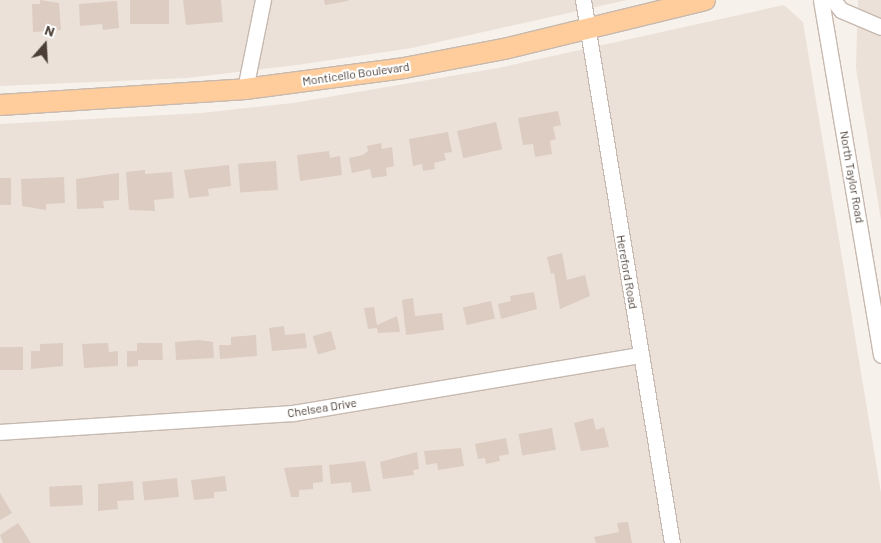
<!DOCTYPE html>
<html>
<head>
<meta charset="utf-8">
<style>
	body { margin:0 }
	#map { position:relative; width:881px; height:543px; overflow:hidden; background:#f7f1eb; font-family:Barlow,sans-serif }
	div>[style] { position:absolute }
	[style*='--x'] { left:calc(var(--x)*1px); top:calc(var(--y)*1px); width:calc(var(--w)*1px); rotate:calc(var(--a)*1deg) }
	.residential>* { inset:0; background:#ebe1d8 }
	.building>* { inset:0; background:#ddccc2; transform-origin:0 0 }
	.roads { filter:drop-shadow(1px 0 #c7b9af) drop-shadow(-1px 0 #c7b9af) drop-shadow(0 1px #c7b9af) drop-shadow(0 -1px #c7b9af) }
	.minor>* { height:15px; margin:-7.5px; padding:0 7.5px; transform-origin:7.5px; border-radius:7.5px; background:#fff }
	.major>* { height:20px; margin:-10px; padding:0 10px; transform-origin:10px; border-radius:10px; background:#ffcd9c }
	span { translate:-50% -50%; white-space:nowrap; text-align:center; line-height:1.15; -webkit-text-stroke:4.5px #fff; paint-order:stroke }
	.street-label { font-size:12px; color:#4c3f37 }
	.north { position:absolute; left:20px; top:20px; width:50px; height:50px; -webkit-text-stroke:4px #fff; paint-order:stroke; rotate:19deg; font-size:14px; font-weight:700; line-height:20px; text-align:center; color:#4c3f37 }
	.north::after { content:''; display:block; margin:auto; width:18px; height:22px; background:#4c3f37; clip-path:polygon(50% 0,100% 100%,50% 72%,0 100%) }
</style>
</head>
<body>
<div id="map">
	<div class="residential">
		<div style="clip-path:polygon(0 0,627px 0,412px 48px,297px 65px,187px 78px,0 86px)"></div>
		<div style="clip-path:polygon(858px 0,881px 0,881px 220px,856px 68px)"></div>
		<div style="clip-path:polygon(784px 5px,803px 22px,881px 493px,881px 543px,0 543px,0 124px,201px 113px,293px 103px,498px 68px)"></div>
	</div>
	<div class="building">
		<div style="clip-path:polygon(40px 0,59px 3px,61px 30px,33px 32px,32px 4px,40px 4px)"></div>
		<div style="left:130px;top:0;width:39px;height:24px"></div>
		<div style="clip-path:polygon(183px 0,221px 0,223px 22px,186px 25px)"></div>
		<div style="clip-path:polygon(324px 0,348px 0,348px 1px,325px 5px)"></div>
		<div style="clip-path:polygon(117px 1px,119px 28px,103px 30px,102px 24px,80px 26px,79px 4px)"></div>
		<div style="clip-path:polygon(558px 111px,561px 125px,553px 127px,556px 139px,550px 141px,552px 154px,535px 157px,533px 144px,523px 145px,518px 118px)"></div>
		<div style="left:496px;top:122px;width:28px;height:40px;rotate:77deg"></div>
		<div style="clip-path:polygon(448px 132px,452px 152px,444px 153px,446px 160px,434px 163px,435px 169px,423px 171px,422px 164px,413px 166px,409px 139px)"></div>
		<div style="clip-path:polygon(381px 143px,382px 149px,392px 147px,394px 166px,386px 168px,387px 176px,372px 178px,370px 169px,352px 173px,349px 158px,363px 155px,368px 151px,367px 146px)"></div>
		<div style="clip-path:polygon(329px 151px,330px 158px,340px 156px,342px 175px,300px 181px,297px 155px)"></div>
		<div style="left:276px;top:161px;width:29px;height:38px;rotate:86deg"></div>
		<div style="clip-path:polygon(229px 165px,231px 186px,208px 189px,209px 196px,189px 198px,184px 170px)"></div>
		<div style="clip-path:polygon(145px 170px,145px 174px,172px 172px,174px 198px,154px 200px,155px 211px,129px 210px,126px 172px)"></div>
		<div style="clip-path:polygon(119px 173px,119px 200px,103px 201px,104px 208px,77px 209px,76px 179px)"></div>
		<div style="clip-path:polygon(64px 177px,65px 203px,46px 204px,46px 210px,22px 206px,21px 179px)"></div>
		<div style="left:11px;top:178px;width:27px;height:11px;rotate:90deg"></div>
		<div style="clip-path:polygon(562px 253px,567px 280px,585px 275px,590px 296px,560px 309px,554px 273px,551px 274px,547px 257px)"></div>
		<div style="clip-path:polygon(534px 292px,537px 309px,501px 319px,498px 304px,511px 301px,510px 296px)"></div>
		<div style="clip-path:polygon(413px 298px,415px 316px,442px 313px,444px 330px,406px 335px,402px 300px)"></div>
		<div style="left:491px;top:301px;width:18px;height:29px;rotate:77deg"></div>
		<div style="clip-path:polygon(374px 307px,377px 325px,397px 316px,400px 332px,378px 333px,377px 328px,368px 329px,364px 308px)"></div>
		<div style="clip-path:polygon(284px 326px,285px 335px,305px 333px,307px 348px,272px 351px,269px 328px)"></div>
		<div style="left:331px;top:331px;width:19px;height:19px;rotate:74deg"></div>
		<div style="clip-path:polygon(256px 335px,257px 356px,220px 359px,219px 345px,231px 345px,231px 337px)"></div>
		<div style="clip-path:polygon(199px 340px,213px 342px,214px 358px,176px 360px,175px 342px)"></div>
		<div style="clip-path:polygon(63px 343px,63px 366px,31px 369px,31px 351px,40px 351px,40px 344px)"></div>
		<div style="clip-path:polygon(108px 343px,109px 352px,118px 351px,118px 366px,84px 368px,82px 344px)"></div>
		<div style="clip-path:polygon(137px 343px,162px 343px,163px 360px,138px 360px,138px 366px,127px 367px,127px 351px,137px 351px)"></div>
		<div style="left:23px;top:347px;width:23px;height:23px;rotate:90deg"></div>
		<div style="clip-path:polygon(593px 418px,596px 430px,604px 427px,609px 447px,581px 451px,574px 423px)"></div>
		<div style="left:552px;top:428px;width:22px;height:34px;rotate:80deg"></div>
		<div style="clip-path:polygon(506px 438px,509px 454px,499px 456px,500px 461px,486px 464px,485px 458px,478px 459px,475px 444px)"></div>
		<div style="clip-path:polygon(461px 448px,464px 466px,438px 470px,437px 463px,426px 465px,424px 451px)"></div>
		<div style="clip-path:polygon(417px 452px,419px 469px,413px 470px,414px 475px,383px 479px,380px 462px)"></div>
		<div style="clip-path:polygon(365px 461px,371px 491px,352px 493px,351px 482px,331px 484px,329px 465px)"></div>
		<div style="clip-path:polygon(322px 465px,323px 482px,313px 483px,313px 489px,299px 490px,299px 497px,291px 497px,284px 468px)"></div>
		<div style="clip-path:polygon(225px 476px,227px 491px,214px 492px,214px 498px,194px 500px,191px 480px)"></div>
		<div style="left:177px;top:478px;width:19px;height:35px;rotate:84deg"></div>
		<div style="clip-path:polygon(133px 481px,134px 500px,117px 501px,118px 509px,98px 511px,98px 484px)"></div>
		<div style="left:82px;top:485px;width:20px;height:33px;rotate:87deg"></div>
		<div style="clip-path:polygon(0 493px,12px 513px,0 520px)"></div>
		<div style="clip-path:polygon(628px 522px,632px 543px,596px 543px,594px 537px,619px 532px,617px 523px)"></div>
		<div style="clip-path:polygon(18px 523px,31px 543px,3px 543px,0 535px)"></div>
	</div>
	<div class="roads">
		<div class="minor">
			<div style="--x:583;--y:0;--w:550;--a:80.69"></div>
			<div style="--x:821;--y:0;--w:360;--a:80.4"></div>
			<div style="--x:833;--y:0;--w:13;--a:51"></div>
			<div style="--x:841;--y:10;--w:43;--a:23"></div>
			<div style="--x:245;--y:89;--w:91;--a:-78.6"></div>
			<div style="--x:0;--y:432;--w:294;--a:-3.7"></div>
			<div style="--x:293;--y:413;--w:353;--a:-9.5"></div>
		</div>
		<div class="major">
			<div style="--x:0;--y:105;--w:246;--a:-3.7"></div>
			<div style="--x:245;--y:89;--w:160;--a:-7.5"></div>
			<div style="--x:404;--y:68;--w:102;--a:-10.8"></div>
			<div style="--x:504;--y:49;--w:207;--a:-13.7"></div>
		</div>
	</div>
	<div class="street-label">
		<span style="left:356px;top:74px;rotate:-8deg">Monticello Boulevard</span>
		<span style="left:852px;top:177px;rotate:80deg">North Taylor Road</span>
		<span style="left:627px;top:272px;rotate:80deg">Hereford Road</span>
		<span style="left:322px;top:408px;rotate:-9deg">Chelsea Drive</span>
	</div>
	<div class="north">N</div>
</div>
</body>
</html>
